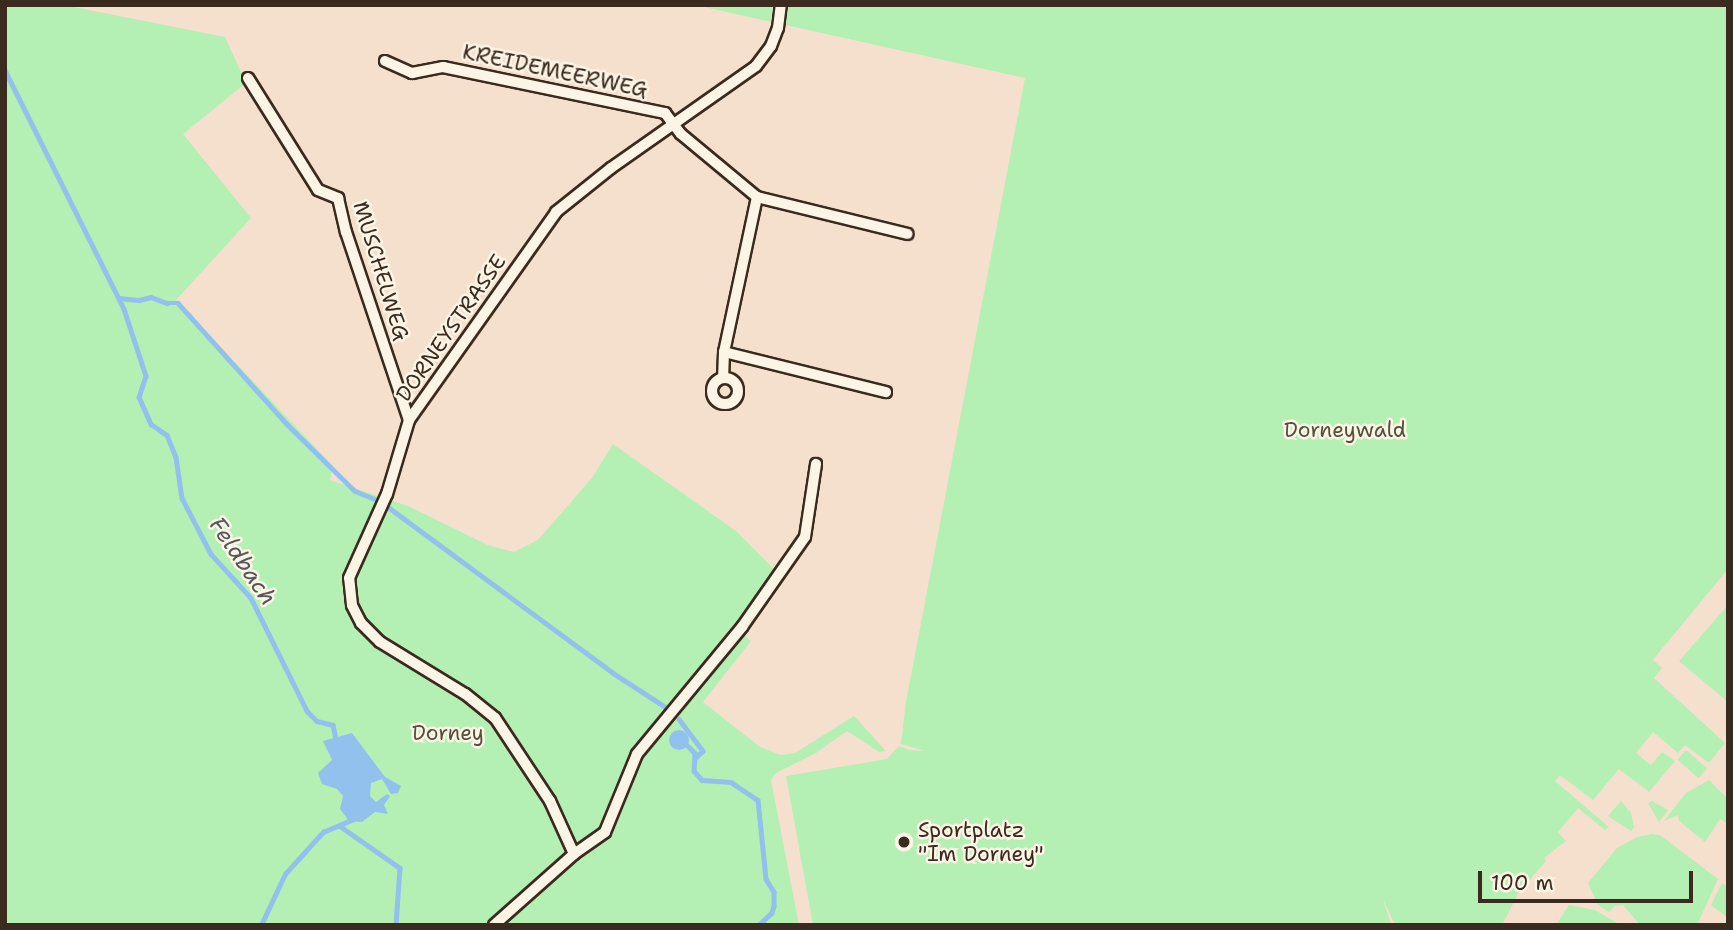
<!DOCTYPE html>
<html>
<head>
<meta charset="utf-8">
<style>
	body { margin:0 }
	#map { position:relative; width:1733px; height:930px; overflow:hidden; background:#f5e0ce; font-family:"Shantell Sans",sans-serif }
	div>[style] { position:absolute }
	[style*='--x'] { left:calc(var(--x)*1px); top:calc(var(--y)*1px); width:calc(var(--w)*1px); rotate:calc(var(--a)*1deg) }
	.green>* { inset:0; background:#b4efb3; transform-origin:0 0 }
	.water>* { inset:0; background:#93c1ee }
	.round { border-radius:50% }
	.stream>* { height:4.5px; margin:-2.25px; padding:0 2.25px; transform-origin:2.25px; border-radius:2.25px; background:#93c1ee }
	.roads { filter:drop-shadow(2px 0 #3b2a1e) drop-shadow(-2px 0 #3b2a1e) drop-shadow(0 2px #3b2a1e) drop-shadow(0 -2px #3b2a1e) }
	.minor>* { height:10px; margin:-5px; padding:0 5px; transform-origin:5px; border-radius:5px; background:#fcf5e5 }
	.minor>.ring { margin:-5px; padding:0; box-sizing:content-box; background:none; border:10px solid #fcf5e5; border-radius:50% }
	.dots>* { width:19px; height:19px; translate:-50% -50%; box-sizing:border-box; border:4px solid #fcf5e5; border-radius:50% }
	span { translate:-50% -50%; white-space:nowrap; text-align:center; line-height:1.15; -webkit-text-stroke:5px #fcf5e5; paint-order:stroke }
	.street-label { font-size:21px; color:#3b2a1e }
	.park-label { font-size:21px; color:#53513c }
	.poi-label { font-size:21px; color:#3b2a1e }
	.left { translate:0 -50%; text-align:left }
	.water-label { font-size:23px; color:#55575c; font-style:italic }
	.frame { position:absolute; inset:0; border:7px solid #3b2a1e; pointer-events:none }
	.scale { position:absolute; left:1478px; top:871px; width:215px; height:32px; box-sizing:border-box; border:4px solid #3b2a1e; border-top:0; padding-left:9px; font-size:21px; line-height:24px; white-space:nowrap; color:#3b2a1e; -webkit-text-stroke:5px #fcf5e5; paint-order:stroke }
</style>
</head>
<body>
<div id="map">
	<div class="green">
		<div style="clip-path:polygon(5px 5px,64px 5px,225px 37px,246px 83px,183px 134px,251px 218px,176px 300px,333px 466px,330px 480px,408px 506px,488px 545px,514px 552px,538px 540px,592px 478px,613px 444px,736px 531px,775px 570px,735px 627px,751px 641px,703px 702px,760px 747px,781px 755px,795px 753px,854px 716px,886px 751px,879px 752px,847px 731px,816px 753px,776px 773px,771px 780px,799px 925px,5px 925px)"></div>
		<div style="clip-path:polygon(695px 5px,1728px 5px,1728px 569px,1632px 685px,1653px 660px,1662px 668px,1654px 678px,1725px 743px,1709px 763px,1685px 745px,1678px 753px,1653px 732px,1636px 753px,1651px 765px,1662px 752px,1675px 761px,1649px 792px,1619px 769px,1593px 800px,1560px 775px,1555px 781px,1609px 827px,1605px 830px,1578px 808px,1558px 832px,1566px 841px,1544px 858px,1546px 861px,1519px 892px,1502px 925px,1395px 925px,1383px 899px,1391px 925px,813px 925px,786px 776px,887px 759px,899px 746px,909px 750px,925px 751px,901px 744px,906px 702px,1025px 78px)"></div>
		<div style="clip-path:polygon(1728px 605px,1728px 702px,1679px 661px)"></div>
		<div style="left:1686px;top:750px;width:28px;height:13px;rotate:41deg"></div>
		<div style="clip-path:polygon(1709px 780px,1728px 799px,1728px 824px,1720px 819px,1705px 842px,1679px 821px,1678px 815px,1664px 821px,1686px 793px)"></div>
		<div style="clip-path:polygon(1621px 801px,1631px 813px,1634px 827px,1631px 831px,1608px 816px)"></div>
		<div style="clip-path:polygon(1652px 801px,1668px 810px,1659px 822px,1648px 803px)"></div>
		<div style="clip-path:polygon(1652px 834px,1660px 835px,1718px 879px,1697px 925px,1640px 925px,1623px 905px,1615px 906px,1609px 912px,1598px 905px,1588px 883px,1617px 848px,1637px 837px)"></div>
		<div style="clip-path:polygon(1722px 883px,1728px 887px,1728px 918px,1711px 905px)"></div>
		<div style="clip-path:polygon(1569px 905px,1595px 910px,1620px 925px,1556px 925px)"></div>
	</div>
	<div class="water">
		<div class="round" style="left:669px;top:730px;width:20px;height:20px"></div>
		<div style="clip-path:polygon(352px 733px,385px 777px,401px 786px,398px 793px,391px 794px,382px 779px,371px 783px,370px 796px,376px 802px,387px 794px,390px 796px,384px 805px,388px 814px,375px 812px,362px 822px,349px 821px,340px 809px,343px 796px,337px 789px,322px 784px,318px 773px,332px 760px,323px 741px)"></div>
	</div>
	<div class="stream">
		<div style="--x:5;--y:70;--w:267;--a:63.5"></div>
		<div style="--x:124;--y:309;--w:71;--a:71.8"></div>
		<div style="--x:146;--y:376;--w:22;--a:108"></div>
		<div style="--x:139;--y:397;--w:30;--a:66"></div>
		<div style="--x:151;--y:424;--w:19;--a:35"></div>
		<div style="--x:167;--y:435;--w:24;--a:68"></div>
		<div style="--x:176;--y:457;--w:41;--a:81.7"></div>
		<div style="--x:182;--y:498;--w:63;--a:62.6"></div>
		<div style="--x:211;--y:554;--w:59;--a:47.7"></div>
		<div style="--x:251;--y:598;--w:126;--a:63.6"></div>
		<div style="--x:307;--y:711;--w:14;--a:45"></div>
		<div style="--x:317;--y:721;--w:16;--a:14"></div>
		<div style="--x:333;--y:725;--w:14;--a:78"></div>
		<div style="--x:119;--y:298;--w:20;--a:6"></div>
		<div style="--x:139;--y:300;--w:12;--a:-14"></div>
		<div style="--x:151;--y:297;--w:17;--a:21"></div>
		<div style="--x:167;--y:303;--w:11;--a:0"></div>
		<div style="--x:178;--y:303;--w:163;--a:48"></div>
		<div style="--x:287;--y:424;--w:95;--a:44.6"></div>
		<div style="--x:355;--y:491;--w:27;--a:22"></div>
		<div style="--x:380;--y:501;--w:290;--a:36.4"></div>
		<div style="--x:613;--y:673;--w:61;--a:32.9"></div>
		<div style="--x:679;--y:719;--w:40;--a:53"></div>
		<div style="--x:703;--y:751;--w:10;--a:135"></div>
		<div style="--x:684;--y:742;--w:16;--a:45"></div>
		<div style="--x:695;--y:753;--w:18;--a:93"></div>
		<div style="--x:694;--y:771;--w:12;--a:48"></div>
		<div style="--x:702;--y:780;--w:29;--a:4"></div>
		<div style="--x:731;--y:782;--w:32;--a:34"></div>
		<div style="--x:758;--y:800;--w:79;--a:84.2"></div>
		<div style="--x:766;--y:879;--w:15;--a:58"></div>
		<div style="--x:774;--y:892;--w:14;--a:90"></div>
		<div style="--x:774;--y:906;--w:7;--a:106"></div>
		<div style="--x:772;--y:913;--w:18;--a:137"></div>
		<div style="--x:340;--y:826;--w:73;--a:35"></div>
		<div style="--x:400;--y:868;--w:57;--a:94"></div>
		<div style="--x:261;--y:925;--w:56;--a:-64.8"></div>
		<div style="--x:285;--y:874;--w:57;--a:-47.9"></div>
		<div style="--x:323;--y:832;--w:33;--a:-23"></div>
	</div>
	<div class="roads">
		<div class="minor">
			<div style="--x:385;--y:61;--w:30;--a:24"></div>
			<div style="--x:412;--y:73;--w:32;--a:-11"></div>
			<div style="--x:443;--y:67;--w:227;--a:11.7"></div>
			<div style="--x:665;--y:113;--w:26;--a:53"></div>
			<div style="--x:681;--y:134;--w:99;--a:39.7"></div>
			<div style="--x:757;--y:197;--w:158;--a:102"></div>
			<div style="--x:724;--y:352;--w:26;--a:92"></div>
			<div style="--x:248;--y:78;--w:132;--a:58"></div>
			<div style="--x:318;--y:190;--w:22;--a:22"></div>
			<div style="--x:338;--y:198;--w:35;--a:77"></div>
			<div style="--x:346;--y:232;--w:198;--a:71.5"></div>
			<div style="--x:757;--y:197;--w:155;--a:13.8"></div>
			<div style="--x:724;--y:352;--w:167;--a:13.9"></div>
			<div class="ring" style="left:712px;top:378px;width:16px;height:16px"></div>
			<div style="--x:574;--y:854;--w:58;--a:-114.4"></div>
			<div style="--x:550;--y:801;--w:100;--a:-123.5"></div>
			<div style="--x:495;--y:718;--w:38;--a:-141"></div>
			<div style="--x:465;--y:694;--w:100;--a:-148.5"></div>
			<div style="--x:380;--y:642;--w:27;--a:-135"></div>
			<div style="--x:361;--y:623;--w:20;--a:-117"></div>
			<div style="--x:352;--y:605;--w:27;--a:-96"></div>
			<div style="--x:349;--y:578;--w:92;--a:-65.7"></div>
			<div style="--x:387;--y:494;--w:77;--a:-73.4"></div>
			<div style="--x:409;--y:420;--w:255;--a:-54.7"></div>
			<div style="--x:556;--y:212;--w:70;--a:-38.7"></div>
			<div style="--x:611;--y:168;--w:177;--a:-35.1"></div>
			<div style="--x:756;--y:66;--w:25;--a:-53"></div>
			<div style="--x:771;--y:46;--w:19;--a:-69"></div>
			<div style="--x:778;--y:28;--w:23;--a:-83"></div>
			<div style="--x:494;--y:925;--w:107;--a:-41.6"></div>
			<div style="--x:574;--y:854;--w:38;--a:-35"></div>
			<div style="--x:605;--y:832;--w:84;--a:-67.7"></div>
			<div style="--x:637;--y:754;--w:165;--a:-50.4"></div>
			<div style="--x:742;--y:627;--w:110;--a:-55"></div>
			<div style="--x:805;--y:537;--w:74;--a:-81.4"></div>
		</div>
	</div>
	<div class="dots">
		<div style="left:904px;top:842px;background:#3b2a1e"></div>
	</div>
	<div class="street-label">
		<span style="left:555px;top:71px;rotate:12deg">KREIDEMEERWEG</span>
		<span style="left:381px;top:271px;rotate:73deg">MUSCHELWEG</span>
		<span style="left:451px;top:328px;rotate:-55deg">DORNEYSTRASSE</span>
	</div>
	<div class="park-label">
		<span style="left:1345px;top:430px">Dorneywald</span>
		<span style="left:448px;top:733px">Dorney</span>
	</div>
	<div class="poi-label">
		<span class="left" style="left:918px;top:842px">Sportplatz<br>"Im Dorney"</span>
	</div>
	<div class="water-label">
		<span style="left:243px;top:561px;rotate:56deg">Feldbach</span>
	</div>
	<div class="frame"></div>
	<div class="scale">100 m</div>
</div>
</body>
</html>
